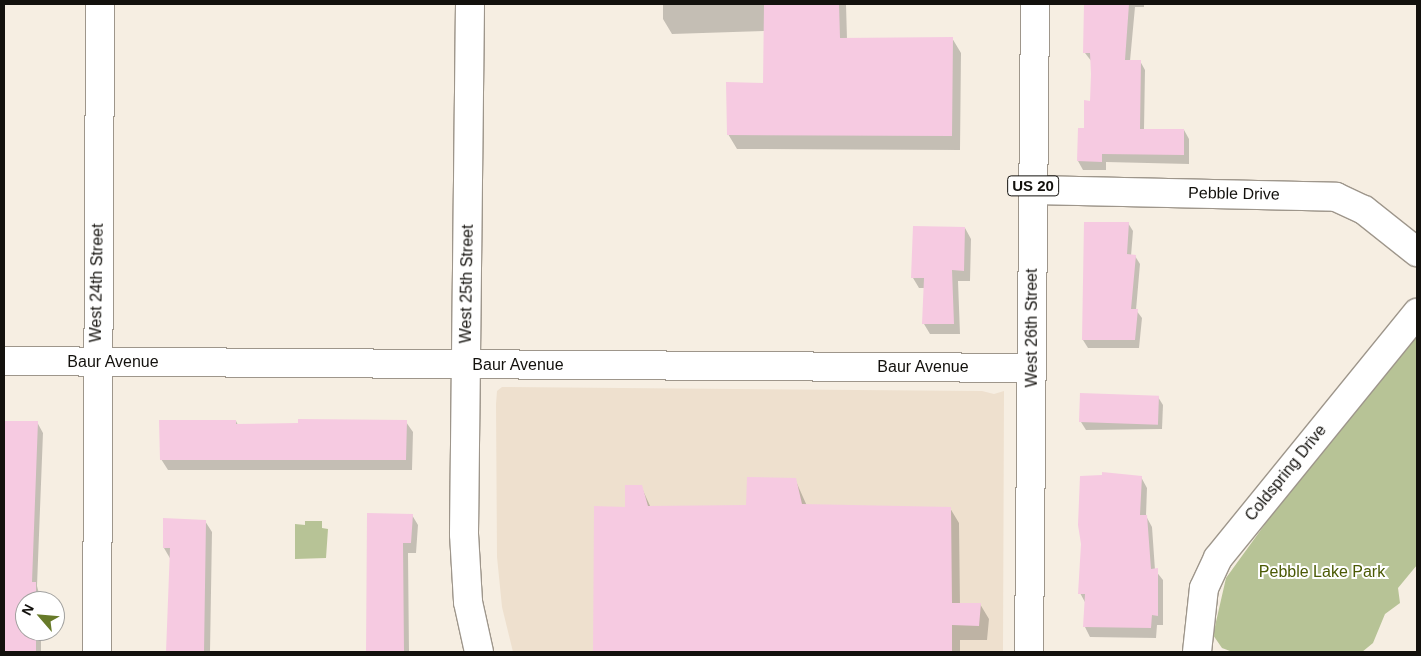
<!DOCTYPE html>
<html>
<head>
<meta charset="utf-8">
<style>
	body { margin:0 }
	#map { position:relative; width:1421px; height:656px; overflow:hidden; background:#f6eee2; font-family:Arial,sans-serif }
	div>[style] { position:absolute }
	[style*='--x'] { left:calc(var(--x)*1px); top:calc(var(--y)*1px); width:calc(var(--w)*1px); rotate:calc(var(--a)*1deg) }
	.built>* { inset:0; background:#eee0ce }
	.green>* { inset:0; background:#b7c396 }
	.shadow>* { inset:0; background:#0003 }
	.building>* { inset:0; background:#f6cae1; transform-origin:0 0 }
	.roads { filter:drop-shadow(1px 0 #9e968b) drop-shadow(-1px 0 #9e968b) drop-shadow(0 1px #9e968b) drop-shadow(0 -1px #9e968b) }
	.minor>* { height:28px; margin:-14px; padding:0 14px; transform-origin:14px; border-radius:14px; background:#fff }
	.major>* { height:28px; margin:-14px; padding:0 14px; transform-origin:14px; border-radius:14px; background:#fff }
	span { translate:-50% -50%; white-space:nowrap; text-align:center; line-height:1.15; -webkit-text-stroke:4px #fff; paint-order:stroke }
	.shield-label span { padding:1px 4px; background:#fff; border:1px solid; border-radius:4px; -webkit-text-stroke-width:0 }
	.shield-label { font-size:15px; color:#13110d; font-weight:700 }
	.street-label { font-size:16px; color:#13110d }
	.park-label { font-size:16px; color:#4b5a05 }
	.frame { position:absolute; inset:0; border:5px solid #13110d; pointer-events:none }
	.north { position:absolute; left:15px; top:591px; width:50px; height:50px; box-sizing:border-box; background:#fff; border:1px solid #a1a09e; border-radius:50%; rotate:297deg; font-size:14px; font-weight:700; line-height:20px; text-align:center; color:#13110d }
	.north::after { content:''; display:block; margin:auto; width:18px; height:22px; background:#677a29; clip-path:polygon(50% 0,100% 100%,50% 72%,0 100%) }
</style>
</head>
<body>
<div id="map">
	<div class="built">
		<div style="clip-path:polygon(502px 387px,982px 391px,994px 394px,1004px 391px,1003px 652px,513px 652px,502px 607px,497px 557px,496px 404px,497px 391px)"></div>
	</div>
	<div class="green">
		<div style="clip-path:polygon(1417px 335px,1417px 565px,1398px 588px,1400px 603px,1385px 614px,1373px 643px,1362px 652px,1230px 651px,1222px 648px,1213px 635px,1226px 578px,1281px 502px)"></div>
		<div style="clip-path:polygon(305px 521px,322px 521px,322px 528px,328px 529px,326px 558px,295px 559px,295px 524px,305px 525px)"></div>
	</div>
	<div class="shadow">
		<div style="clip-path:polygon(663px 4px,846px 4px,847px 39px,952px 38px,961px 53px,960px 150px,737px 149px,728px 134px,764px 84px,765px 31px,672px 34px,663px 19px)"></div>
		<div style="clip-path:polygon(1085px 4px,1144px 4px,1144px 7px,1135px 7px,1130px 61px,1140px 61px,1145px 70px,1144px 130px,1184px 130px,1189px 139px,1189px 164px,1106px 162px,1106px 170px,1083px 170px,1078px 161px,1091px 102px,1092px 62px,1085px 53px)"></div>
		<div style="clip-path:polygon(1128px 223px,1133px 231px,1131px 256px,1135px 256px,1140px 264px,1136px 310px,1142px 318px,1139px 348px,1088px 348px,1083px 340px)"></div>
		<div style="clip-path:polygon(965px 228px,971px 239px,970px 281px,958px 281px,960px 334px,930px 334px,924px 324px,925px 288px,919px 288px,913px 278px)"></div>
		<div style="clip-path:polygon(1081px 394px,1158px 397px,1163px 405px,1162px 429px,1086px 430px,1081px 422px)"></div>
		<div style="clip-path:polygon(236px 421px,238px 425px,406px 422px,413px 432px,412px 470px,168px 470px,161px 459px)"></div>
		<div style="clip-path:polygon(4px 422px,37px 422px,43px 433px,37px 586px,41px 601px,25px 601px,25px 631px,41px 631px,41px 652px,4px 652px)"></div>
		<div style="clip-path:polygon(1141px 477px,1147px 488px,1146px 516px,1152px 527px,1155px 570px,1163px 580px,1163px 625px,1157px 625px,1156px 638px,1090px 637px,1085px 627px,1086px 604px,1080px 593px)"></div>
		<div style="clip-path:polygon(795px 479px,807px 506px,950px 508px,959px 523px,960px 605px,980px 604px,989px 619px,987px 640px,960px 640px,960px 652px,595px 652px,596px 508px,626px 508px,641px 486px,651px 508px,748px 506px)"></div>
		<div style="clip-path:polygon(368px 515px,412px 515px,418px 525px,416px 553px,408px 553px,409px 652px,367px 652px)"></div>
		<div style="clip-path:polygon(205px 521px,212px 532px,210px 652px,168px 652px,171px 560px,164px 548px)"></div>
	</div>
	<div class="building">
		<div style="clip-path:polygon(764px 4px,839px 4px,840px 38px,953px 37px,952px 136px,727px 135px,726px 82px,763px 83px)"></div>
		<div style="clip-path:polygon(1084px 4px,1129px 4px,1125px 60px,1141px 60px,1140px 129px,1184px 129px,1184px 155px,1102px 154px,1102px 162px,1077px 161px,1078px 128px,1084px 128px,1084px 100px,1090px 101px,1091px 74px,1090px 53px,1083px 53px)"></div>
		<div style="clip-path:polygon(1084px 222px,1129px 222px,1127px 254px,1136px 255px,1131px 309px,1138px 309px,1135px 340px,1082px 340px)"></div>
		<div style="clip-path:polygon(913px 226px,965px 227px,964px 271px,952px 270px,954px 324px,922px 324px,924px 278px,911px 278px)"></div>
		<div style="left:1080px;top:393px;width:79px;height:29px;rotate:2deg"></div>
		<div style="clip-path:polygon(298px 419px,407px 420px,406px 460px,160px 460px,159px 420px,236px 420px,236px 424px,298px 423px)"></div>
		<div style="clip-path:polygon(4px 421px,38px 421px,32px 582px,36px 582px,36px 601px,25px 601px,25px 631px,36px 631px,36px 652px,4px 652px)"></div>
		<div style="clip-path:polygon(1102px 472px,1142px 476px,1140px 515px,1147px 515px,1151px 569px,1158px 568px,1158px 616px,1152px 615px,1151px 628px,1083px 627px,1085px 594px,1078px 594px,1081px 544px,1078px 525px,1080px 476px,1102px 475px)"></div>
		<div style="clip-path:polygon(747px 477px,796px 478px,802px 504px,951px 507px,952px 603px,981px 603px,979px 626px,952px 625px,952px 652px,593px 652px,594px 506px,625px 507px,625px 485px,642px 485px,648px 506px,746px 505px)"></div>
		<div style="clip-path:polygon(367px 513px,413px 514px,411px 543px,403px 543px,404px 652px,366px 652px)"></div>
		<div style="clip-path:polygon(163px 518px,206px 520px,204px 652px,166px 652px,170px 548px,163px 548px)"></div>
	</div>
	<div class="roads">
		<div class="minor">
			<div style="--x:470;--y:4;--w:530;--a:90.65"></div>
			<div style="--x:464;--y:534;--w:68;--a:86.6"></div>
			<div style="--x:468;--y:602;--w:51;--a:77.6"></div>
			<div style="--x:1034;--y:190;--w:302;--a:1.3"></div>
			<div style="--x:1336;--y:197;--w:31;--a:25"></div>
			<div style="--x:1364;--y:210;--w:68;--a:38.4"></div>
			<div style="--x:4;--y:361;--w:1027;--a:0.39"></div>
			<div style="--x:97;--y:652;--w:648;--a:-89.73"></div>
			<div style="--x:1197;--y:652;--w:64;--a:-83.8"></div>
			<div style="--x:1204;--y:588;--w:33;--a:-65"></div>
			<div style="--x:1218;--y:558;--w:316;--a:-50.9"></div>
		</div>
		<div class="major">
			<div style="--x:1029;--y:652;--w:648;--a:-89.47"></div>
		</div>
	</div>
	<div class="shield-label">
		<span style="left:1033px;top:186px">US 20</span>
	</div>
	<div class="street-label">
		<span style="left:1234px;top:194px;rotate:1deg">Pebble Drive</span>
		<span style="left:97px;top:283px;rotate:-89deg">West 24th Street</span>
		<span style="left:467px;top:284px;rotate:-89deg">West 25th Street</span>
		<span style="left:1032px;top:328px;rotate:-90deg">West 26th Street</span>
		<span style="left:113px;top:362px">Baur Avenue</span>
		<span style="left:518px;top:365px">Baur Avenue</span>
		<span style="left:923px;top:367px">Baur Avenue</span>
		<span style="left:1286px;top:473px;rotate:-51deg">Coldspring Drive</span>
	</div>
	<div class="park-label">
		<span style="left:1322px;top:572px">Pebble Lake Park</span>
	</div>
	<div class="frame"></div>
	<div class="north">N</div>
</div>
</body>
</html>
